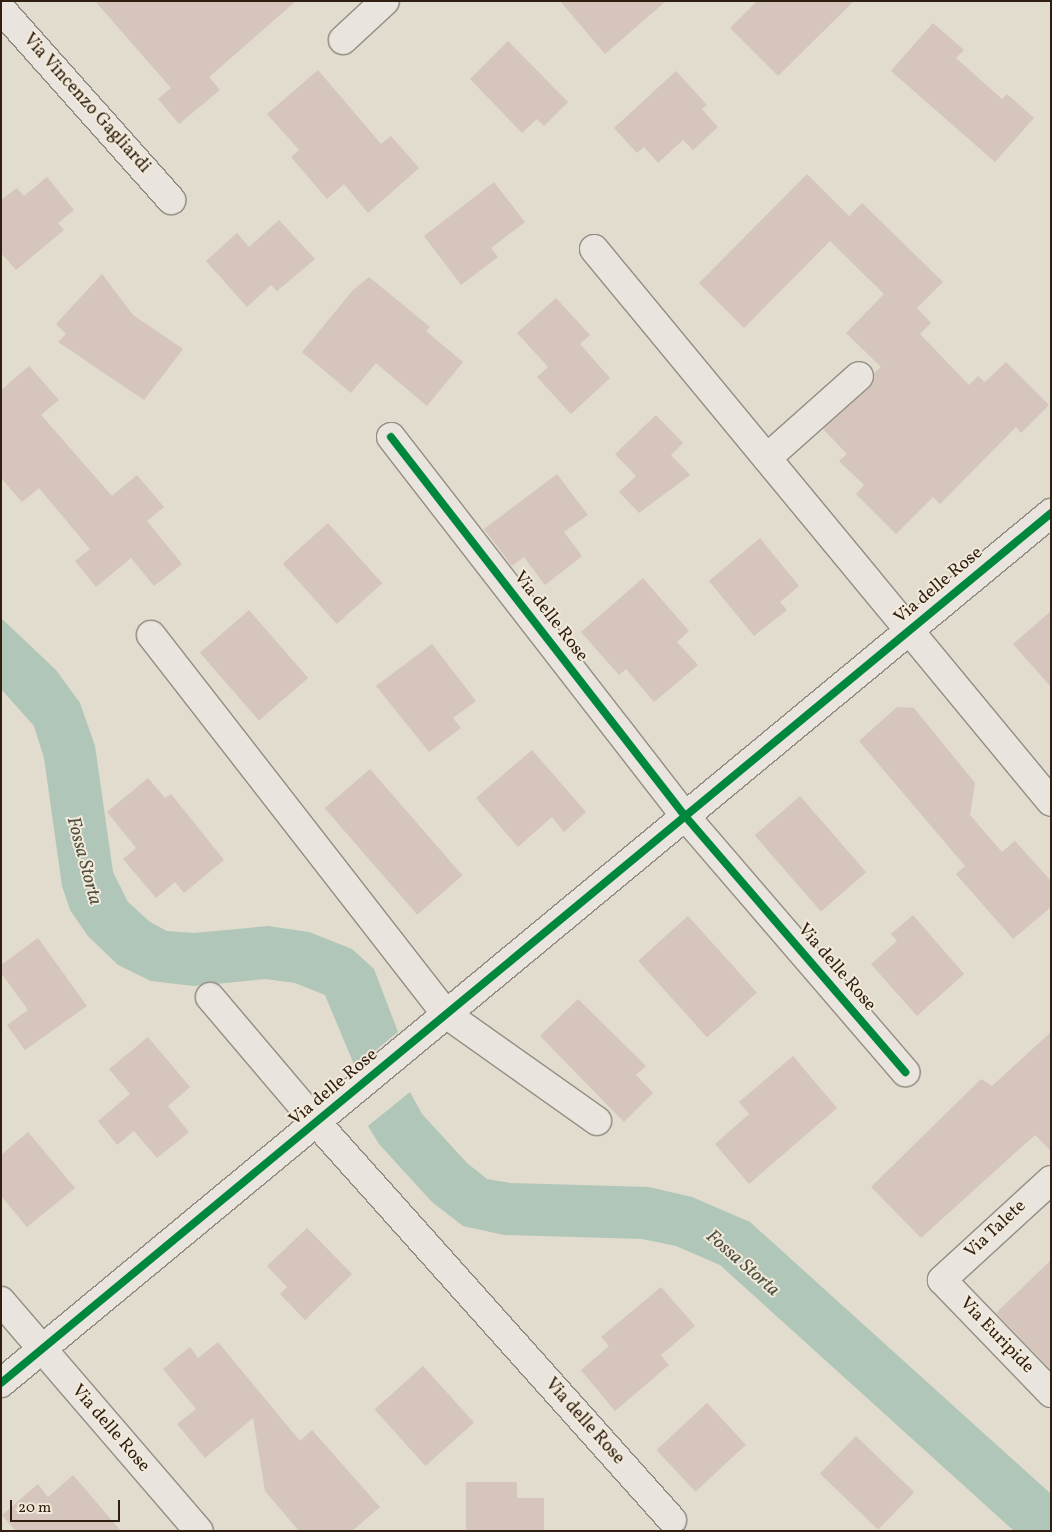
<!DOCTYPE html>
<html>
<head>
<meta charset="utf-8">
<style>
	body { margin:0 }
	#map { position:relative; width:1052px; height:1532px; overflow:hidden; background:#e1dcce; font-family:Vollkorn,serif }
	div>[style] { position:absolute }
	[style*='--x'] { left:calc(var(--x)*1px); top:calc(var(--y)*1px); width:calc(var(--w)*1px); rotate:calc(var(--a)*1deg) }
	.water>* { inset:0; background:#afc6b8 }
	.building>* { inset:0; background:#d5c5bc; transform-origin:0 0 }
	.roads { filter:drop-shadow(1px 0 #938e84) drop-shadow(-1px 0 #938e84) drop-shadow(0 1px #938e84) drop-shadow(0 -1px #938e84) }
	.minor>* { height:28px; margin:-14px; padding:0 14px; transform-origin:14px; border-radius:14px; background:#e9e5de }
	.cycleway>* { height:8px; margin:-4px; padding:0 4px; transform-origin:4px; border-radius:4px; background:#00873e }
	span { translate:-50% -50%; white-space:nowrap; text-align:center; line-height:1.15; -webkit-text-stroke:4px #f1eada; paint-order:stroke }
	.street-label { font-size:18px; color:#301e11 }
	.water-label { font-size:19px; color:#504e40; font-style:italic }
	.frame { position:absolute; inset:0; border:2px solid #301e11; pointer-events:none }
	.scale { position:absolute; left:10px; top:1500px; width:110px; height:22px; box-sizing:border-box; border:2px solid #301e11; border-top:0; padding-left:6px; font-size:15px; line-height:18px; white-space:nowrap; color:#301e11; -webkit-text-stroke:4px #f1eada; paint-order:stroke }
</style>
</head>
<body>
<div id="map">
	<div class="water">
		<div style="clip-path:polygon(1px 618px,56px 670px,80px 703px,95px 746px,113px 872px,128px 902px,150px 922px,167px 931px,194px 933px,268px 926px,309px 932px,352px 949px,374px 969px,398px 1032px,355px 1067px,325px 995px,295px 983px,265px 979px,194px 986px,151px 981px,118px 965px,88px 936px,70px 910px,62px 886px,44px 758px,34px 726px,1px 689px)"></div>
		<div style="clip-path:polygon(410px 1092px,422px 1114px,467px 1163px,487px 1179px,510px 1183px,649px 1187px,692px 1197px,750px 1222px,1051px 1494px,1051px 1531px,1014px 1531px,720px 1265px,676px 1246px,642px 1239px,504px 1235px,463px 1226px,432px 1202px,379px 1144px,368px 1126px)"></div>
	</div>
	<div class="building">
		<div style="clip-path:polygon(95px 1px,296px 1px,209px 77px,220px 90px,179px 124px,158px 99px,171px 88px)"></div>
		<div style="clip-path:polygon(560px 1px,666px 1px,605px 54px)"></div>
		<div style="clip-path:polygon(757px 1px,854px 1px,778px 76px,730px 28px)"></div>
		<div style="clip-path:polygon(933px 23px,964px 50px,956px 58px,1002px 99px,1007px 94px,1034px 118px,995px 162px,891px 71px)"></div>
		<div style="clip-path:polygon(508px 41px,568px 102px,544px 126px,537px 119px,522px 133px,470px 79px)"></div>
		<div style="clip-path:polygon(318px 70px,381px 144px,391px 136px,419px 168px,368px 213px,344px 184px,327px 199px,291px 157px,299px 150px,267px 114px)"></div>
		<div style="clip-path:polygon(676px 71px,707px 105px,702px 109px,718px 127px,693px 150px,683px 140px,658px 163px,644px 147px,637px 153px,614px 128px)"></div>
		<div style="clip-path:polygon(807px 174px,849px 216px,862px 203px,943px 282px,917px 308px,931px 323px,920px 334px,969px 385px,978px 376px,985px 382px,1006px 362px,1049px 405px,1021px 433px,1016px 427px,940px 504px,933px 497px,896px 534px,856px 494px,864px 485px,839px 461px,847px 454px,823px 429px,869px 388px,874px 373px,881px 367px,846px 333px,884px 294px,830px 241px,744px 328px,699px 283px)"></div>
		<div style="clip-path:polygon(47px 177px,74px 210px,58px 223px,64px 230px,16px 270px,1px 253px,1px 200px,17px 188px,24px 196px)"></div>
		<div style="clip-path:polygon(494px 182px,525px 222px,491px 248px,498px 257px,461px 285px,424px 236px)"></div>
		<div style="clip-path:polygon(279px 220px,315px 259px,277px 291px,271px 285px,247px 307px,206px 261px,237px 233px,249px 247px)"></div>
		<div style="clip-path:polygon(102px 274px,133px 315px,183px 349px,144px 400px,58px 342px,66px 334px,56px 324px)"></div>
		<div style="clip-path:polygon(369px 277px,430px 327px,426px 331px,463px 362px,427px 406px,376px 363px,351px 393px,302px 352px,353px 290px)"></div>
		<div style="clip-path:polygon(556px 298px,590px 335px,580px 344px,610px 378px,571px 414px,537px 377px,548px 367px,517px 333px)"></div>
		<div style="clip-path:polygon(29px 366px,59px 400px,41px 415px,112px 496px,137px 475px,164px 507px,147px 521px,182px 564px,154px 586px,131px 558px,96px 587px,75px 561px,90px 549px,39px 488px,22px 502px,1px 478px,1px 390px)"></div>
		<div style="clip-path:polygon(656px 415px,683px 443px,671px 455px,690px 475px,639px 513px,619px 492px,636px 476px,615px 454px)"></div>
		<div style="clip-path:polygon(557px 474px,588px 515px,564px 532px,582px 556px,545px 585px,524px 557px,512px 566px,484px 529px)"></div>
		<div style="left:328px;top:523px;width:81px;height:61px;rotate:48deg"></div>
		<div style="clip-path:polygon(760px 538px,799px 586px,780px 602px,787px 610px,754px 636px,709px 581px)"></div>
		<div style="clip-path:polygon(643px 578px,689px 631px,677px 642px,698px 665px,654px 702px,626px 669px,619px 675px,581px 632px)"></div>
		<div style="left:249px;top:610px;width:90px;height:65px;rotate:49deg"></div>
		<div style="clip-path:polygon(1051px 611px,1051px 687px,1013px 644px)"></div>
		<div style="clip-path:polygon(432px 644px,476px 701px,453px 718px,461px 728px,429px 752px,376px 686px)"></div>
		<div style="clip-path:polygon(897px 707px,914px 708px,975px 783px,970px 815px,1002px 852px,1015px 841px,1051px 881px,1051px 907px,1013px 939px,956px 874px,965px 866px,859px 741px)"></div>
		<div style="clip-path:polygon(532px 750px,586px 812px,564px 832px,552px 817px,518px 847px,476px 798px)"></div>
		<div style="left:370px;top:769px;width:141px;height:60px;rotate:49deg"></div>
		<div style="clip-path:polygon(148px 778px,165px 798px,171px 794px,224px 860px,184px 893px,175px 882px,156px 898px,123px 859px,136px 848px,107px 812px)"></div>
		<div style="left:800px;top:796px;width:101px;height:60px;rotate:49deg"></div>
		<div style="clip-path:polygon(913px 915px,964px 974px,917px 1016px,871px 964px,897px 941px,891px 934px)"></div>
		<div style="left:688px;top:916px;width:103px;height:67px;rotate:48deg"></div>
		<div style="clip-path:polygon(38px 938px,87px 1006px,25px 1050px,7px 1025px,28px 1010px,1px 973px,1px 965px)"></div>
		<div style="clip-path:polygon(578px 999px,646px 1066px,636px 1075px,653px 1093px,624px 1122px,540px 1036px)"></div>
		<div style="clip-path:polygon(1051px 1032px,1051px 1151px,1035px 1135px,921px 1238px,871px 1187px,981px 1079px,992px 1086px)"></div>
		<div style="clip-path:polygon(148px 1037px,190px 1087px,168px 1106px,189px 1132px,157px 1158px,134px 1131px,117px 1145px,98px 1121px,130px 1094px,109px 1069px)"></div>
		<div style="clip-path:polygon(793px 1056px,837px 1108px,749px 1184px,715px 1144px,749px 1114px,739px 1102px)"></div>
		<div style="clip-path:polygon(28px 1132px,75px 1188px,27px 1227px,1px 1196px,1px 1155px)"></div>
		<div style="clip-path:polygon(307px 1228px,352px 1274px,305px 1320px,280px 1294px,287px 1287px,267px 1266px)"></div>
		<div style="clip-path:polygon(1051px 1260px,1051px 1370px,996px 1313px)"></div>
		<div style="clip-path:polygon(661px 1287px,695px 1326px,661px 1355px,669px 1365px,615px 1411px,581px 1370px,609px 1346px,601px 1337px)"></div>
		<div style="clip-path:polygon(218px 1342px,300px 1441px,312px 1430px,380px 1507px,352px 1531px,299px 1531px,265px 1491px,253px 1418px,205px 1458px,177px 1424px,196px 1409px,163px 1369px,190px 1347px,198px 1358px)"></div>
		<div style="left:423px;top:1366px;width:76px;height:65px;rotate:48deg"></div>
		<div style="left:707px;top:1403px;width:57px;height:69px;rotate:47deg"></div>
		<div style="left:856px;top:1436px;width:81px;height:52px;rotate:44deg"></div>
		<div style="clip-path:polygon(73px 1475px,121px 1531px,16px 1531px,2px 1515px,38px 1484px,48px 1497px)"></div>
		<div style="clip-path:polygon(466px 1482px,517px 1482px,517px 1498px,544px 1498px,544px 1531px,466px 1531px)"></div>
	</div>
	<div class="roads">
		<div class="minor">
			<div style="--x:1;--y:9;--w:256;--a:48.3"></div>
			<div style="--x:343;--y:40;--w:57;--a:-42.9"></div>
			<div style="--x:594;--y:249;--w:717;--a:50.43"></div>
			<div style="--x:391;--y:437;--w:480;--a:52.2"></div>
			<div style="--x:685;--y:816;--w:338;--a:49.3"></div>
			<div style="--x:767;--y:458;--w:123;--a:-41.7"></div>
			<div style="--x:151;--y:635;--w:480;--a:52.1"></div>
			<div style="--x:446;--y:1014;--w:185;--a:35.3"></div>
			<div style="--x:210;--y:997;--w:164;--a:49.7"></div>
			<div style="--x:316;--y:1122;--w:534;--a:48.19"></div>
			<div style="--x:1051;--y:1180;--w:148;--a:137.5"></div>
			<div style="--x:942;--y:1280;--w:157;--a:46"></div>
			<div style="--x:1;--y:1301;--w:303;--a:49.3"></div>
			<div style="--x:1;--y:1383;--w:1364;--a:-39.64"></div>
		</div>
	</div>
	<div class="cycleway">
		<div style="--x:391;--y:437;--w:480;--a:52.2"></div>
		<div style="--x:685;--y:816;--w:338;--a:49.3"></div>
		<div style="--x:1;--y:1383;--w:1364;--a:-39.64"></div>
	</div>
	<div class="street-label">
		<span style="left:86px;top:104px;rotate:48deg">Via Vincenzo Gagliardi</span>
		<span style="left:939px;top:586px;rotate:-40deg">Via delle Rose</span>
		<span style="left:550px;top:617px;rotate:52deg">Via delle Rose</span>
		<span style="left:836px;top:968px;rotate:49deg">Via delle Rose</span>
		<span style="left:334px;top:1088px;rotate:-40deg">Via delle Rose</span>
		<span style="left:996px;top:1230px;rotate:-43deg">Via Talete</span>
		<span style="left:996px;top:1336px;rotate:46deg">Via Euripide</span>
		<span style="left:584px;top:1422px;rotate:48deg">Via delle Rose</span>
		<span style="left:110px;top:1429px;rotate:49deg">Via delle Rose</span>
	</div>
	<div class="water-label">
		<span style="left:83px;top:861px;rotate:75deg">Fossa Storta</span>
		<span style="left:742px;top:1264px;rotate:41deg">Fossa Storta</span>
	</div>
	<div class="frame"></div>
	<div class="scale">20 m</div>
</div>
</body>
</html>
